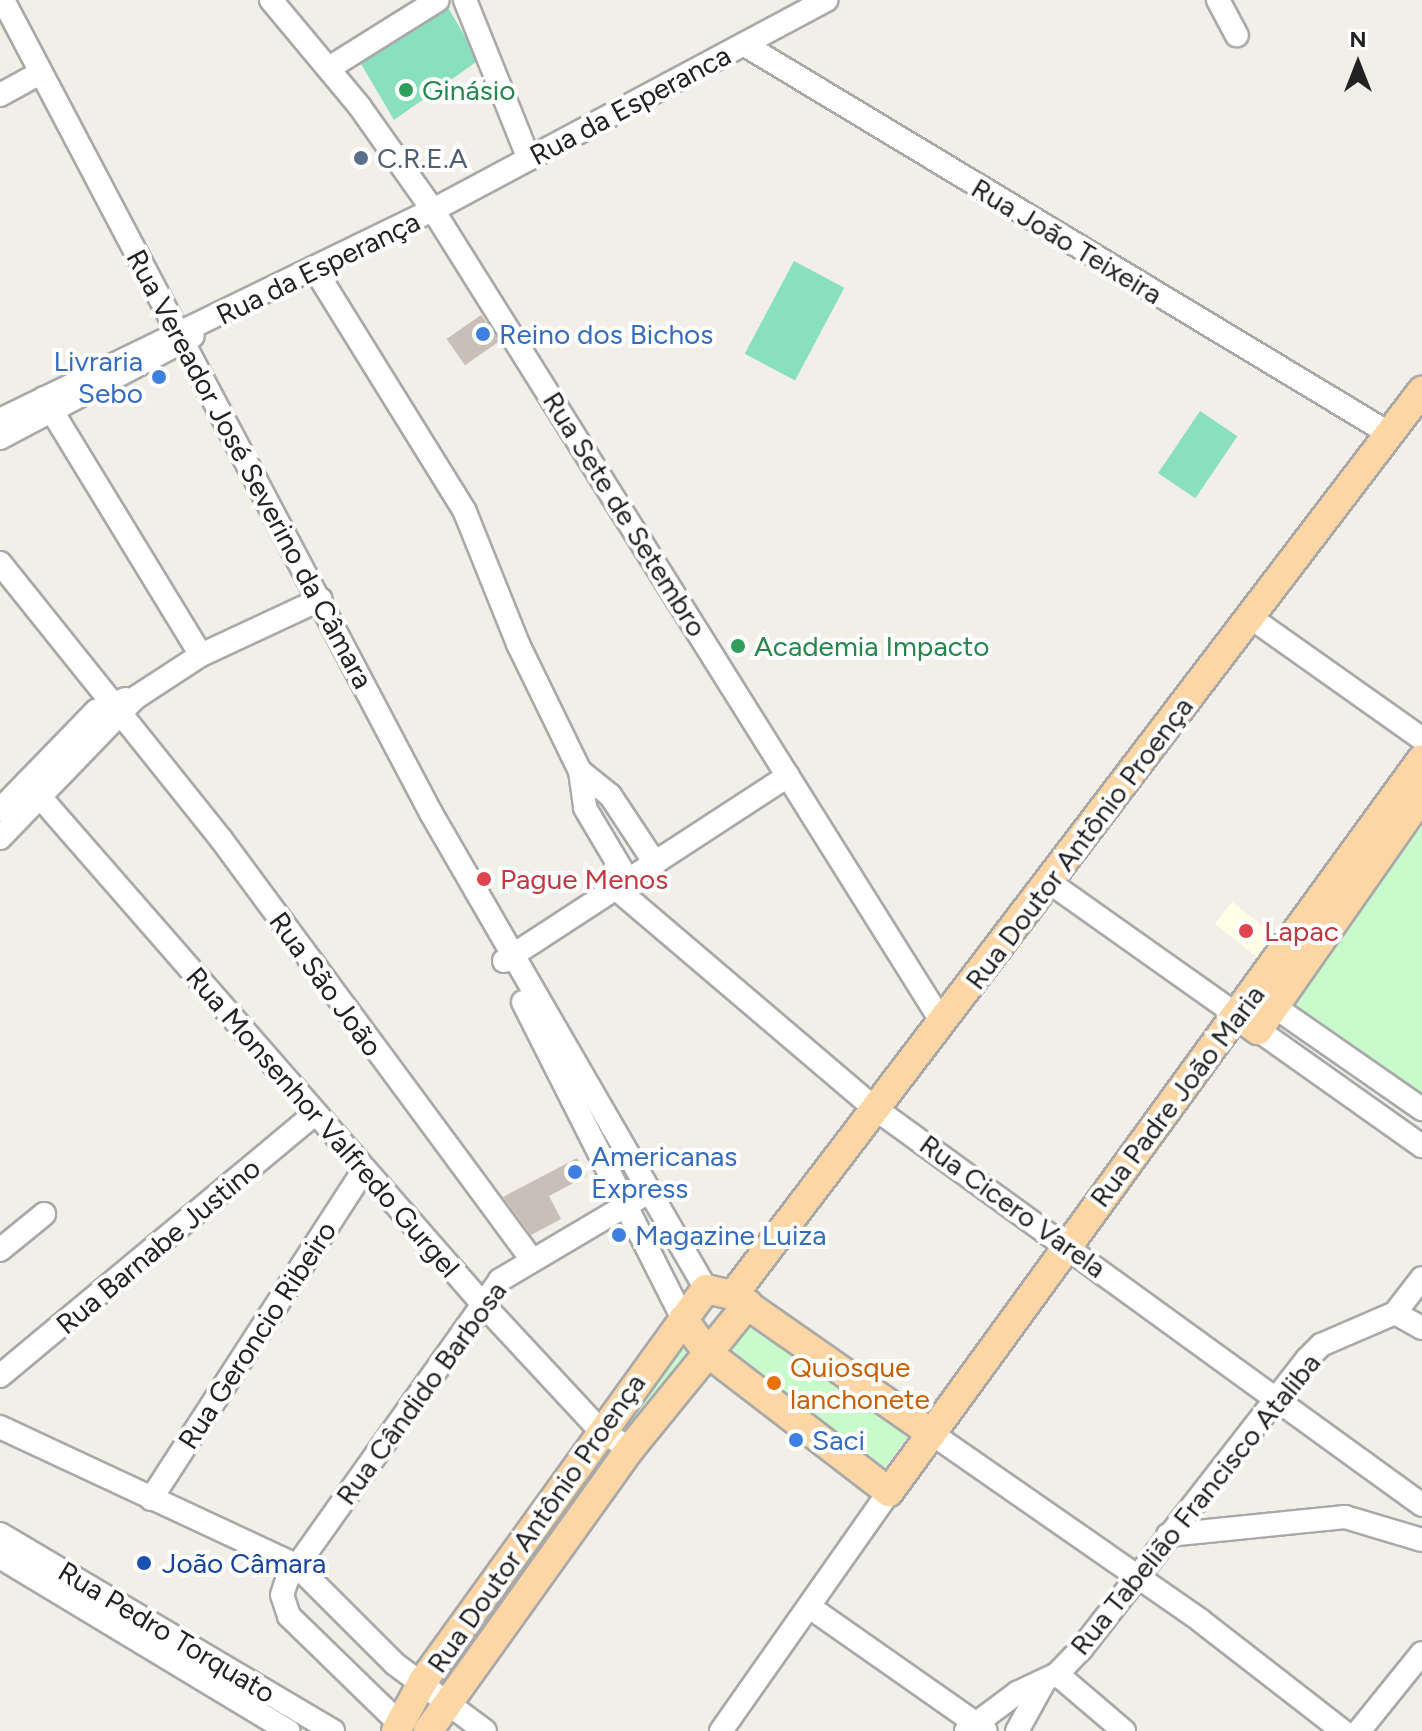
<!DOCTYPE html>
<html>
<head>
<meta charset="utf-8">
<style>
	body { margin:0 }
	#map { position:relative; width:1422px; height:1731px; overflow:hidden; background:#f2efe9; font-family:Figtree,sans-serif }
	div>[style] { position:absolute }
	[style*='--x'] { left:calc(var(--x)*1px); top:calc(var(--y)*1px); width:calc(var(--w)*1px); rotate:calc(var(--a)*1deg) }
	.education>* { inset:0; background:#ffffe5; transform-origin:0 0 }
	.park>* { inset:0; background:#c8facc; transform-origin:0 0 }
	.pitch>* { inset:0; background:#88e0be; transform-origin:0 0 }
	.building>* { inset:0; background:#c7bfb8; transform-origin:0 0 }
	.roads { filter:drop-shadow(2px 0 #a9a9a9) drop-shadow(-2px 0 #a9a9a9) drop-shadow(0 2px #a9a9a9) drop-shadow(0 -2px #a9a9a9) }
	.minor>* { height:22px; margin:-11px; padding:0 11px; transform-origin:11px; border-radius:11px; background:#fff }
	.major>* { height:28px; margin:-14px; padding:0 14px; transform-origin:14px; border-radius:14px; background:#fcd6a4 }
	.dots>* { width:22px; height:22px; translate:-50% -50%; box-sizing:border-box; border:4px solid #fff; border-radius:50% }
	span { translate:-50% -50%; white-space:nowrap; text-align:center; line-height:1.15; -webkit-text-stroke:8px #fff; paint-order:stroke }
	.leisure-label { font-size:28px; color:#27864d }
	.left { translate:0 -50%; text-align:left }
	.street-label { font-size:28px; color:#222 }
	.service-label { font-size:28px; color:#4e5e75 }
	.shop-label { font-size:28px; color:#366cbe }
	.right { translate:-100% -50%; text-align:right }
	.health-label { font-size:28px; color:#be3a42 }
	.food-label { font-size:28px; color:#c56008 }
	.transit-label { font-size:28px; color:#164399 }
	.north { position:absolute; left:1318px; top:24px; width:80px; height:80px; -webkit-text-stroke:6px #fff; paint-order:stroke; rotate:0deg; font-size:22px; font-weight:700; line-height:32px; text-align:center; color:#222 }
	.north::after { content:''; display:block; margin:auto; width:28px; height:36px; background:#222; clip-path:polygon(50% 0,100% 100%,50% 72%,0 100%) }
</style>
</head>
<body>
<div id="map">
	<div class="education">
		<div style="left:1232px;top:902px;width:58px;height:28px;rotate:38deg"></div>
	</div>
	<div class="park">
		<div style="clip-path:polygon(1422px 826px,1422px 1096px,1288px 1000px)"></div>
		<div style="left:752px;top:1320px;width:194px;height:47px;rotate:35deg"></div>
		<div style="clip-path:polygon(681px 1332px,695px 1352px,454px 1685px,436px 1676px)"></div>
	</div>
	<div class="pitch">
		<div style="clip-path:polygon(447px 6px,479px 60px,394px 120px,357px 57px)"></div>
		<div style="left:794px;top:261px;width:57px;height:105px;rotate:28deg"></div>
		<div style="left:1200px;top:411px;width:45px;height:75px;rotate:34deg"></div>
	</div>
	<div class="building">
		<div style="left:481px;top:315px;width:32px;height:42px;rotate:55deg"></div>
		<div style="clip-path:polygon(577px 1158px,587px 1176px,549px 1196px,561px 1219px,531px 1235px,503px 1197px)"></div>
	</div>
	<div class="roads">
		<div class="minor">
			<div style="--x:3;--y:0;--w:919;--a:62.24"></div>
			<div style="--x:431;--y:813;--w:550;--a:59.98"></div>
			<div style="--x:271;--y:0;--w:139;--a:50.2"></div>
			<div style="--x:360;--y:107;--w:126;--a:54.7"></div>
			<div style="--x:433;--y:210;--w:958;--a:57.92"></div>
			<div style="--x:465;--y:0;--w:171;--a:68.1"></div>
			<div style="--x:1218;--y:0;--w:40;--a:62"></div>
			<div style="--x:745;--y:45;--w:753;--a:31.09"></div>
			<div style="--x:329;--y:68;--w:128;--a:-32"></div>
			<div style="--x:0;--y:95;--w:46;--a:-28.8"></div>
			<div style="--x:314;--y:268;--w:287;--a:58.2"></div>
			<div style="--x:465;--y:512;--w:142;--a:68.1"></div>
			<div style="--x:518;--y:644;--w:141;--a:64"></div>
			<div style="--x:580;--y:771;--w:37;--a:82"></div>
			<div style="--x:585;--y:808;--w:86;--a:59.3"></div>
			<div style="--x:44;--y:398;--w:301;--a:58.6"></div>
			<div style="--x:0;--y:420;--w:481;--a:-25.9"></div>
			<div style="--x:433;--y:210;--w:446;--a:-28.1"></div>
			<div style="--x:0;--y:438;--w:218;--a:-27.9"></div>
			<div style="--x:0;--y:563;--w:354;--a:51.3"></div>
			<div style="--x:221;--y:839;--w:520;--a:53.53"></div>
			<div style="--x:1250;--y:617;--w:211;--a:35.3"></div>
			<div style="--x:580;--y:771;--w:38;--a:39"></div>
			<div style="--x:610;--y:795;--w:82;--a:56.5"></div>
			<div style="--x:27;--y:782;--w:689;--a:48.88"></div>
			<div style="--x:480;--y:1301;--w:176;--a:47.1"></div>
			<div style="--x:600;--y:1430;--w:36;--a:32"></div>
			<div style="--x:0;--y:810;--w:138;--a:-45.9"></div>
			<div style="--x:96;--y:711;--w:32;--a:-22"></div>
			<div style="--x:0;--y:838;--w:194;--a:-46"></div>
			<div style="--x:135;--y:698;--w:79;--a:-33.1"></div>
			<div style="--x:201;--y:655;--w:132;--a:-25"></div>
			<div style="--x:1049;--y:882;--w:230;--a:35.3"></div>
			<div style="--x:618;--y:890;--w:335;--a:40.4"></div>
			<div style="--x:873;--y:1107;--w:678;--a:35.94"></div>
			<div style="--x:504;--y:961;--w:339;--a:-33.1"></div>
			<div style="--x:1262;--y:998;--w:195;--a:34.8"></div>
			<div style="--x:523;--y:1002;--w:355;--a:63.2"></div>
			<div style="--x:1258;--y:1030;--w:201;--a:35.3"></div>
			<div style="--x:0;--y:1250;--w:57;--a:-39.3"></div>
			<div style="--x:1395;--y:1313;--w:31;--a:29"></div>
			<div style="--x:0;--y:1376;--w:409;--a:-39.8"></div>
			<div style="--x:0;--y:1427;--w:327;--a:25"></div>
			<div style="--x:296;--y:1565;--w:140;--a:45"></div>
			<div style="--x:395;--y:1664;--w:112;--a:36.7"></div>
			<div style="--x:931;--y:1433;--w:329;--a:34.8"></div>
			<div style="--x:1201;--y:1621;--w:180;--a:37.8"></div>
			<div style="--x:151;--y:1499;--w:391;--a:-57.1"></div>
			<div style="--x:0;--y:1534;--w:387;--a:30.6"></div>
			<div style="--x:1168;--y:1535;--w:178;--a:-5.8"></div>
			<div style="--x:1345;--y:1517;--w:80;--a:16.6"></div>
			<div style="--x:0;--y:1557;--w:337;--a:31.1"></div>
			<div style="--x:811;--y:1608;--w:213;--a:35"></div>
			<div style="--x:1057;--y:1674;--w:88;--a:40.4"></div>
			<div style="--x:400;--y:1724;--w:155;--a:-135.8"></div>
			<div style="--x:289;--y:1616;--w:22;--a:-108"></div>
			<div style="--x:282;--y:1595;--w:16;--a:-72"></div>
			<div style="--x:287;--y:1580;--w:368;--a:-54.6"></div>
			<div style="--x:500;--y:1280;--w:171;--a:-30.6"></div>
			<div style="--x:721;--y:1731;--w:292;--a:-54.9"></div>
			<div style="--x:966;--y:1731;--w:64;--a:-36.7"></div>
			<div style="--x:1017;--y:1693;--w:44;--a:-25.4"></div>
			<div style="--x:1057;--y:1674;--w:36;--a:-46"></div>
			<div style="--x:1082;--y:1648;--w:366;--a:-52.1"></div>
			<div style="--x:1307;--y:1359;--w:20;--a:-45"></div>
			<div style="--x:1321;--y:1345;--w:81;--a:-23.4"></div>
			<div style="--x:1395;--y:1313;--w:44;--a:-52.4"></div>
			<div style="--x:1017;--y:1731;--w:54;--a:-61"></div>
			<div style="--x:1359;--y:1731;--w:100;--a:-51.1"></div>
		</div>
		<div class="major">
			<div style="--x:1237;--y:1015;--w:26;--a:36"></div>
			<div style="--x:1258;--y:1030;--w:286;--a:-55"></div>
			<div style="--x:733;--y:1295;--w:1137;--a:-52.69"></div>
			<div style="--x:683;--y:1319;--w:42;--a:53.7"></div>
			<div style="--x:708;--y:1353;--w:228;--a:37.5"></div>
			<div style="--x:889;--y:1492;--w:906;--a:-53.98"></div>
			<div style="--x:396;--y:1731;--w:57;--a:-61.6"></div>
			<div style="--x:423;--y:1681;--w:483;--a:-54.2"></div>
			<div style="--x:706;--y:1289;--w:28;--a:13"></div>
			<div style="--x:733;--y:1295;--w:241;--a:34.9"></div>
			<div style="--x:428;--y:1731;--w:347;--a:-54.4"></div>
			<div style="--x:630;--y:1449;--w:187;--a:-50.9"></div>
		</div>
	</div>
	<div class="dots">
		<div style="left:406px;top:90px;background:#2e9e5b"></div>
		<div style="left:361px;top:158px;background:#5c6f8a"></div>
		<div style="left:483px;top:334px;background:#3f7fe0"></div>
		<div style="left:159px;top:377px;background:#3f7fe0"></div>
		<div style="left:738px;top:646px;background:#2e9e5b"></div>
		<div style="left:484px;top:879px;background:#e0444e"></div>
		<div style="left:1246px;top:931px;background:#e0444e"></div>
		<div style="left:575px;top:1172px;background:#3f7fe0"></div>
		<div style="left:619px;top:1235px;background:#3f7fe0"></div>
		<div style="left:774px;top:1383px;background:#e8710a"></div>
		<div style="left:796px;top:1440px;background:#3f7fe0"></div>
		<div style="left:144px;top:1563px;background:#1a4fb4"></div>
	</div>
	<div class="leisure-label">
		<span class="left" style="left:422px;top:90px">Ginásio</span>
		<span class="left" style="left:754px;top:646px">Academia Impacto</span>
	</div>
	<div class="street-label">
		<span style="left:630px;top:105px;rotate:-28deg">Rua da Esperanca</span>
		<span style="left:1067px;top:241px;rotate:31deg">Rua João Teixeira</span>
		<span style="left:318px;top:268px;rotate:-26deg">Rua da Esperança</span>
		<span style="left:250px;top:469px;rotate:62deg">Rua Vereador José Severino da Câmara</span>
		<span style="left:625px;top:514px;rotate:58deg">Rua Sete de Setembro</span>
		<span style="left:1079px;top:843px;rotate:-53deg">Rua Doutor Antônio Proença</span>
		<span style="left:326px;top:984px;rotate:54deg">Rua São João</span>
		<span style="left:1177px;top:1096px;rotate:-53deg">Rua Padre João Maria</span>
		<span style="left:323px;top:1122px;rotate:49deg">Rua Monsenhor Valfredo Gurgel</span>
		<span style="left:1013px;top:1206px;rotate:36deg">Rua Cicero Varela</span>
		<span style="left:158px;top:1246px;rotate:-40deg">Rua Barnabe Justino</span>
		<span style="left:257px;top:1335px;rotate:-57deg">Rua Geroncio Ribeiro</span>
		<span style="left:421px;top:1393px;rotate:-54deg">Rua Cândido Barbosa</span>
		<span style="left:1195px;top:1504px;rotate:-51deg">Rua Tabelião Francisco Ataliba</span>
		<span style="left:536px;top:1523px;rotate:-55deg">Rua Doutor Antônio Proença</span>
		<span style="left:167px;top:1632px;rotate:31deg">Rua Pedro Torquato</span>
	</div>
	<div class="service-label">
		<span class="left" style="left:377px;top:158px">C.R.E.A</span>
	</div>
	<div class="shop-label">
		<span class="left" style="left:499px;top:334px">Reino dos Bichos</span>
		<span class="right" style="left:143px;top:377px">Livraria<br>Sebo</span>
		<span class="left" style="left:591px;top:1172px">Americanas<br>Express</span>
		<span class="left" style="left:635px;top:1235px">Magazine Luiza</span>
		<span class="left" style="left:812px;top:1440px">Saci</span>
	</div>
	<div class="health-label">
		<span class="left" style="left:500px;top:879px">Pague Menos</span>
		<span class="left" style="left:1264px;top:931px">Lapac</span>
	</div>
	<div class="food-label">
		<span class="left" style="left:790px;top:1383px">Quiosque<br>lanchonete</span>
	</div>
	<div class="transit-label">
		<span class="left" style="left:162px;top:1563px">João Câmara</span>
	</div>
	<div class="north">N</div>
</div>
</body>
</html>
